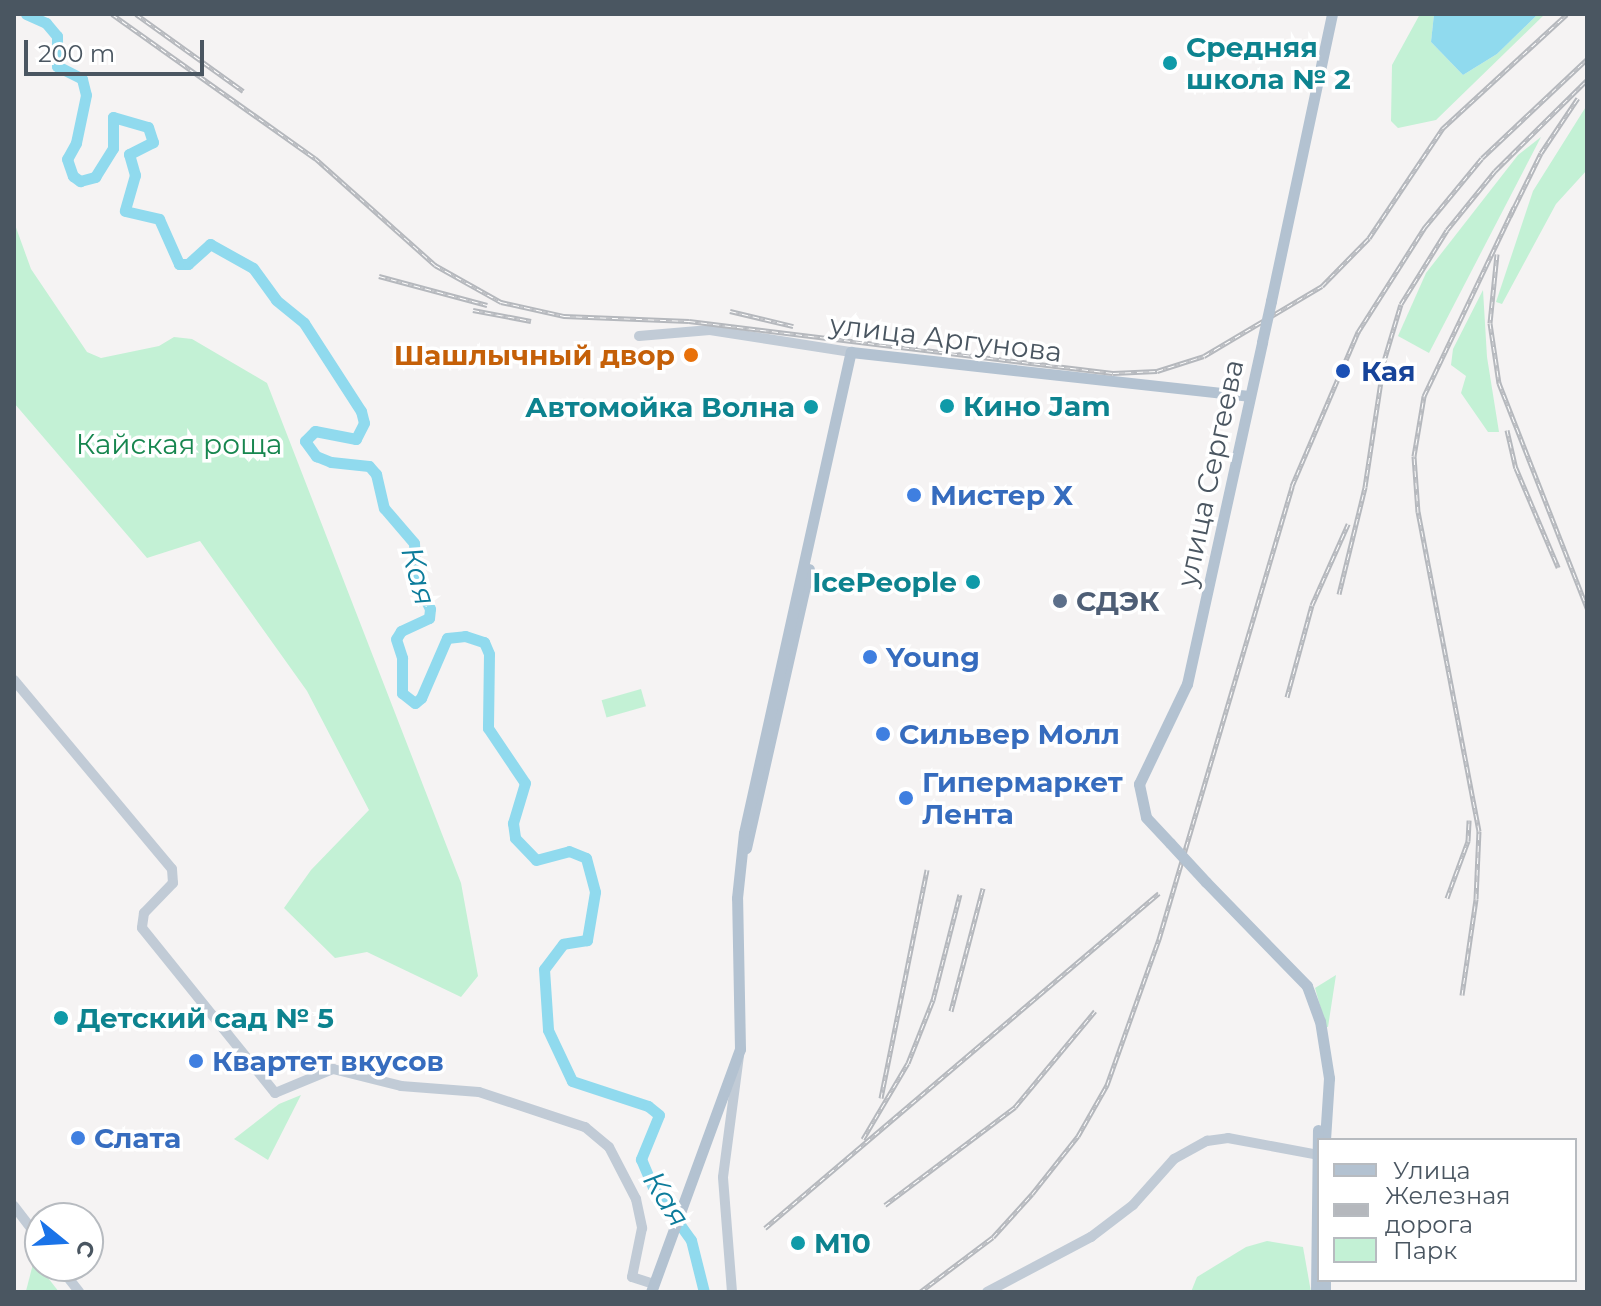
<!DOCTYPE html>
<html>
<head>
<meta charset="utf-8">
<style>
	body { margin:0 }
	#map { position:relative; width:1601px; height:1306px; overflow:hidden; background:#f5f3f3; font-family:Montserrat,sans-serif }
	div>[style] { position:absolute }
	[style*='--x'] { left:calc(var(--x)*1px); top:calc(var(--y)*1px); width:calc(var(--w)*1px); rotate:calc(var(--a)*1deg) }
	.green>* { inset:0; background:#c3f1d5; transform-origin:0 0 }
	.water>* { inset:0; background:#90daee }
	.river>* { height:11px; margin:-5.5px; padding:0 5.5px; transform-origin:5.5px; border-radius:5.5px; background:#90daee }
	.secondary>* { height:10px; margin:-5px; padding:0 5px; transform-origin:5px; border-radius:5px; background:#c1cbd6 }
	.primary>* { height:11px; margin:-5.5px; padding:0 5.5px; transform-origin:5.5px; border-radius:5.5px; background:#b3c2d1 }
	.rail>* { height:5px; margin-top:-2.5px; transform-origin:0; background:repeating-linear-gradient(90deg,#fff 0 6px,#b5b8bd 0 12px); box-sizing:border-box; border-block:2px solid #b5b8bd }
	.primary-bridge>* { height:11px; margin:-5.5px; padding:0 5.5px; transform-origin:5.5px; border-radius:5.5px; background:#b3c2d1 }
	.dots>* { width:22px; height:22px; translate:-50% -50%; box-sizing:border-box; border:4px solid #fff; border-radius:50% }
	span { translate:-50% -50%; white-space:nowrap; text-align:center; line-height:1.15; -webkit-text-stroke:7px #fff; paint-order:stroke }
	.culture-label { font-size:28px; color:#0d838f; font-weight:700 }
	.left { translate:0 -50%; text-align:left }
	.right { translate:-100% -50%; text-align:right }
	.street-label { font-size:28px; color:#4a5661 }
	.food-label { font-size:28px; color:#c56008; font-weight:700 }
	.transit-label { font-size:28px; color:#164399; font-weight:700 }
	.park-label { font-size:28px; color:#17864f }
	.shop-label { font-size:28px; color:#366cbe; font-weight:700 }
	.service-label { font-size:28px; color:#4e5e75; font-weight:700 }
	.water-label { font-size:30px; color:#0c7c9b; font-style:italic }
	.frame { position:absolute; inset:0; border:16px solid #4a5661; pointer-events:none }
	.legend { position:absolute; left:1317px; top:1138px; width:260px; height:144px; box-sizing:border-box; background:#fff; border:2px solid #b7bbc0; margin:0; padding:10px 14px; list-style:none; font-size:24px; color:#4a5661 }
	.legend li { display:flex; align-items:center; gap:16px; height:40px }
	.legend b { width:40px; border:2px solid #b7bbc0 }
	.north { position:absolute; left:24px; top:1202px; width:80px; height:80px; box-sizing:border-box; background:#fff; border:2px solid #b7bbc0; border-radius:50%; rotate:108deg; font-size:22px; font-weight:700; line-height:32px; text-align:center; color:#4a5661 }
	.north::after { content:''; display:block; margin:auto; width:28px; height:36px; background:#1a73e8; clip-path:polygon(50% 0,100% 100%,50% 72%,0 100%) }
	.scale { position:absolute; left:24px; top:40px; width:180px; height:36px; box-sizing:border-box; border:4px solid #4a5661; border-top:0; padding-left:10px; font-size:24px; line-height:28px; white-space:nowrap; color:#4a5661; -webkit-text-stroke:6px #fff; paint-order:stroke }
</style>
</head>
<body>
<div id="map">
	<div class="green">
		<div style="clip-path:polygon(1420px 14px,1434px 14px,1431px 42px,1463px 75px,1497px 54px,1538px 14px,1545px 14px,1436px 120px,1398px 128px,1391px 121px,1392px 65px)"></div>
		<div style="clip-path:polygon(1587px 105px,1587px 170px,1556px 204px,1502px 304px,1496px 302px,1533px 191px)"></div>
		<div style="clip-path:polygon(1541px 137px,1429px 353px,1398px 336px,1426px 273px,1518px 155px)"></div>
		<div style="clip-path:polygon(14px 222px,31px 269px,87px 352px,101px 358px,159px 346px,174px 337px,192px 339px,267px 383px,461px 883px,478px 976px,461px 997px,367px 952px,335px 958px,284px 908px,311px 870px,369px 810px,307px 691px,200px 541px,147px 558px,14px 403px)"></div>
		<div style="clip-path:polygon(1483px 290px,1487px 357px,1499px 432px,1488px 432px,1461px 393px,1466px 376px,1451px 365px,1453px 349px)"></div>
		<div style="left:641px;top:689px;width:18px;height:41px;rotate:74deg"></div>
		<div style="clip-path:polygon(1336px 975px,1328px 1027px,1326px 1027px,1315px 988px)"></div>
		<div style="clip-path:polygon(301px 1095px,268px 1160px,234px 1139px,279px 1104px)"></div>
		<div style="clip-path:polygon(1267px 1241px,1303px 1247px,1311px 1292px,1191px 1292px,1197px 1277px,1246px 1247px)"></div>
		<div style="clip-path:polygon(34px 1260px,59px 1292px,26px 1291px)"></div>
	</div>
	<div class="water">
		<div style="clip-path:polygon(1434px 14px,1538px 14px,1497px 54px,1463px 75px,1431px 42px)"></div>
	</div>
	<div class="river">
		<div style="--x:26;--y:14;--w:22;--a:24"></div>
		<div style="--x:46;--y:23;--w:17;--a:50"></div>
		<div style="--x:57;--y:36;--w:30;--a:90"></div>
		<div style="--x:57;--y:66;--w:28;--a:27"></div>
		<div style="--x:82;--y:79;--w:16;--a:76"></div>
		<div style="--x:86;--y:95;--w:49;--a:101.8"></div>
		<div style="--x:76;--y:143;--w:18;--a:119"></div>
		<div style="--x:67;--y:159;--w:18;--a:71"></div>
		<div style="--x:73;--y:176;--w:9;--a:36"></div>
		<div style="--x:80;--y:181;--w:16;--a:-15"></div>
		<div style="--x:95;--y:177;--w:34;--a:-58"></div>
		<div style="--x:113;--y:148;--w:31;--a:-90"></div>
		<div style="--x:113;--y:117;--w:36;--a:16"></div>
		<div style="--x:148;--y:127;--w:16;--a:72"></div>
		<div style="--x:153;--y:142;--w:27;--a:153"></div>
		<div style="--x:129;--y:154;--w:22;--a:74"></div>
		<div style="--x:135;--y:175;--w:37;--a:106"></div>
		<div style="--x:125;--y:211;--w:35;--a:13"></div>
		<div style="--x:159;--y:219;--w:49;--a:66"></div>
		<div style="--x:179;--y:264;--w:9;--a:0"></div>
		<div style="--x:188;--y:264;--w:30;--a:-42"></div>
		<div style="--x:210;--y:244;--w:49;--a:29.2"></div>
		<div style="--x:253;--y:268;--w:39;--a:54"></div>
		<div style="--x:276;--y:300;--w:36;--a:39"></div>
		<div style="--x:304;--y:323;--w:105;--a:57.1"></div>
		<div style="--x:361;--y:411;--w:12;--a:76"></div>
		<div style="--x:364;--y:423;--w:18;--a:117"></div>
		<div style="--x:356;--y:439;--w:42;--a:-169"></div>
		<div style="--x:315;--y:431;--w:14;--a:135"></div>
		<div style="--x:305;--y:441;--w:19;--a:54"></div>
		<div style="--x:316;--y:456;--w:16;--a:22"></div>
		<div style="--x:331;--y:462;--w:38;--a:6"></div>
		<div style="--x:369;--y:466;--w:11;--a:49"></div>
		<div style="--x:376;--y:474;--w:35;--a:77"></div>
		<div style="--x:384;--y:508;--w:46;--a:49.4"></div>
		<div style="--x:414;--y:543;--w:37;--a:87"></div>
		<div style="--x:416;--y:580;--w:32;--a:64"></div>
		<div style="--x:430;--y:609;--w:9;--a:96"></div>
		<div style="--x:429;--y:618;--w:31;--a:155"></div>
		<div style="--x:401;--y:631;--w:9;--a:122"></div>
		<div style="--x:396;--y:639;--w:20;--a:72"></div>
		<div style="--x:402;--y:658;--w:35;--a:90"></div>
		<div style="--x:402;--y:693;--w:16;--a:38"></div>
		<div style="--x:415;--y:703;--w:8;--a:-40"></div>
		<div style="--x:421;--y:698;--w:65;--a:-66.6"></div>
		<div style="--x:447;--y:638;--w:18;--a:-6"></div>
		<div style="--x:465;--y:636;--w:20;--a:18"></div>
		<div style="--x:484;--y:642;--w:13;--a:67"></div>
		<div style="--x:489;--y:654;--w:74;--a:90.8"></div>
		<div style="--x:488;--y:728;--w:66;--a:56.1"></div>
		<div style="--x:525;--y:783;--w:42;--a:106.7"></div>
		<div style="--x:513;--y:823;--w:15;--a:82"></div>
		<div style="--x:515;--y:838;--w:30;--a:46"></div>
		<div style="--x:536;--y:860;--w:34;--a:-15"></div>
		<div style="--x:569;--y:851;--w:18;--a:22"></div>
		<div style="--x:586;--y:858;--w:35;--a:75"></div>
		<div style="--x:595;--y:892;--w:49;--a:99.5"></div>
		<div style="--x:587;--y:940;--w:24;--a:171"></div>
		<div style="--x:563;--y:944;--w:31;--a:127"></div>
		<div style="--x:544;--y:969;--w:61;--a:86.2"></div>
		<div style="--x:548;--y:1030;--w:56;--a:64.8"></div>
		<div style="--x:572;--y:1081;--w:80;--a:18.2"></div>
		<div style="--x:648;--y:1106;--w:14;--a:39"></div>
		<div style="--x:659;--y:1115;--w:48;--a:112.2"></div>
		<div style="--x:641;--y:1159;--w:30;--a:67"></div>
		<div style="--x:653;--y:1187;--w:65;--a:54.4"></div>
		<div style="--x:691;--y:1240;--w:54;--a:76"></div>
	</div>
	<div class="secondary">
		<div style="--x:639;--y:336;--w:71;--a:-4.8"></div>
		<div style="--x:710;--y:330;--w:143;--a:8.9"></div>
		<div style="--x:14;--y:680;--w:246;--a:50.1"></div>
		<div style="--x:172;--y:869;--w:14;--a:86"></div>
		<div style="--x:173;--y:883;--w:42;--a:134"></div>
		<div style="--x:144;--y:913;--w:15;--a:98"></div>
		<div style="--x:142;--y:928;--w:212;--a:51.1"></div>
		<div style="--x:275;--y:1093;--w:63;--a:-22.5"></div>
		<div style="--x:333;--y:1069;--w:70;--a:14"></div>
		<div style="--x:401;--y:1086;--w:78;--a:4.4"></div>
		<div style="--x:479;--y:1092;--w:112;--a:18.3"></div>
		<div style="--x:585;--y:1127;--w:31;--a:40"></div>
		<div style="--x:609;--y:1147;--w:59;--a:62.6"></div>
		<div style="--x:636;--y:1199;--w:30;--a:78"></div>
		<div style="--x:642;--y:1228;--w:50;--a:101.5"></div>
		<div style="--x:632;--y:1277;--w:22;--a:18"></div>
		<div style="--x:14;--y:1206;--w:43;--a:52.6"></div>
		<div style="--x:59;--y:1266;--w:33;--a:52"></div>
		<div style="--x:732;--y:1292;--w:115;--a:-94.5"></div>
		<div style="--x:723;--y:1177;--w:123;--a:-82.5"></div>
		<div style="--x:987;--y:1292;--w:118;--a:-27.9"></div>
		<div style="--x:1091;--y:1237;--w:53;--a:-37.3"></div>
		<div style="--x:1133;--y:1205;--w:62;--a:-48.3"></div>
		<div style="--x:1174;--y:1159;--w:38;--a:-29"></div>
		<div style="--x:1207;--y:1141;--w:21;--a:-8"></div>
		<div style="--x:1228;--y:1138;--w:93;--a:10.6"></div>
	</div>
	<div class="primary">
		<div style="--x:1271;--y:301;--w:293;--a:-78"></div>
		<div style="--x:1170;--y:843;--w:35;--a:-133"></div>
		<div style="--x:1146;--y:817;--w:34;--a:-102"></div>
		<div style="--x:1139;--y:784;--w:111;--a:-64.4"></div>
		<div style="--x:1187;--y:684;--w:350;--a:-77.6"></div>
		<div style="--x:746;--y:848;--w:286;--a:-77.3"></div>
		<div style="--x:1206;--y:882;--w:145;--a:45.8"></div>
		<div style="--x:1307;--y:986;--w:37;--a:70"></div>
		<div style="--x:1320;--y:1021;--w:58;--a:81"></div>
		<div style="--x:1329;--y:1078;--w:62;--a:93.7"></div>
		<div style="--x:1325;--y:1280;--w:12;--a:90"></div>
		<div style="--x:651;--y:1292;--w:259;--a:-69.9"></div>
		<div style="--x:740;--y:1049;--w:151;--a:-91.1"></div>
		<div style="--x:737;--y:898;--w:65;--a:-83.9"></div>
		<div style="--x:744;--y:833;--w:493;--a:-77.5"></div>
		<div style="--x:851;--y:352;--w:400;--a:6.3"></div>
		<div style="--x:1316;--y:1292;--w:162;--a:-89.3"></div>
	</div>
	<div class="rail">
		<div style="--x:112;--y:14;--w:249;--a:35.4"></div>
		<div style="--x:315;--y:158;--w:161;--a:41.7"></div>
		<div style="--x:435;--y:265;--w:76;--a:29.3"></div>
		<div style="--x:501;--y:302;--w:65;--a:12.5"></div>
		<div style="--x:564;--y:316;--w:125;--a:2.3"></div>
		<div style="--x:689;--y:321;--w:427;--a:7"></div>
		<div style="--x:1113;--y:373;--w:44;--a:-2.6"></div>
		<div style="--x:1157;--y:371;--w:49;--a:-17.7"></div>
		<div style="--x:1204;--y:356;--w:137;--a:-30.7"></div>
		<div style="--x:1322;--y:286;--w:67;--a:-45.6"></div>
		<div style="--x:1369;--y:238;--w:133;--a:-56.1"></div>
		<div style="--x:1443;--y:128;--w:168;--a:-42.6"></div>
		<div style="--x:136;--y:14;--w:132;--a:35.7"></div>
		<div style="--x:1510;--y:216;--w:70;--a:-63.8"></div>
		<div style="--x:1541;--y:153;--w:66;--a:-56.1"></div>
		<div style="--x:1497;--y:254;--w:69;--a:95.8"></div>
		<div style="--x:1490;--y:323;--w:61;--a:81.5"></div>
		<div style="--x:1499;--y:383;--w:242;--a:68.6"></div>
		<div style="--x:379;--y:276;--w:112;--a:15"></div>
		<div style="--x:473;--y:310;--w:59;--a:10.7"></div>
		<div style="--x:730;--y:311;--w:65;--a:13.4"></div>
		<div style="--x:1507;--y:430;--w:39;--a:77"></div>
		<div style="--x:1516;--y:468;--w:108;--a:67"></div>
		<div style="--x:1339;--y:594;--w:110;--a:-76.3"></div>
		<div style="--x:1365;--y:487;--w:127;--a:-81.4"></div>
		<div style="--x:1384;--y:361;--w:59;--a:-73.4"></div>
		<div style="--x:1401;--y:304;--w:87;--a:-58.1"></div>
		<div style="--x:1447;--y:230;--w:76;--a:-50.9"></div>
		<div style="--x:1495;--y:171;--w:129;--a:-44.7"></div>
		<div style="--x:1287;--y:697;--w:95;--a:-74.8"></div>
		<div style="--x:1312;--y:605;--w:89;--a:-66"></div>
		<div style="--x:1447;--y:898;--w:61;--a:-69.8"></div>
		<div style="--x:1468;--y:841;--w:21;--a:-87"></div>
		<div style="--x:1462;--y:995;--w:97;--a:-81.7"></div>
		<div style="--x:1476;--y:899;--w:68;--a:-87.5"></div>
		<div style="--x:1479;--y:831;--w:325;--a:-100.8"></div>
		<div style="--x:1418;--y:512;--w:56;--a:-94.1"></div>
		<div style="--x:1414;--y:456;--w:61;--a:-80.5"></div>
		<div style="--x:1424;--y:396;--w:209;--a:-64.5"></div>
		<div style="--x:951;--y:1011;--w:127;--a:-75.4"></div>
		<div style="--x:881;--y:1098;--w:233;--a:-78.6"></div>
		<div style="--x:863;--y:1139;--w:88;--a:-59.4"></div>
		<div style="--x:908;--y:1063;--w:68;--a:-68.4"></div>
		<div style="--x:933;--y:1000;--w:109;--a:-75.7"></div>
		<div style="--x:885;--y:1205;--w:163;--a:-37"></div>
		<div style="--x:1015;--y:1107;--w:125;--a:-50.2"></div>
		<div style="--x:765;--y:1228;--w:517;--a:-40.37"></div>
		<div style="--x:920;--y:1292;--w:91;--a:-37"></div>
		<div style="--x:993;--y:1237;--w:58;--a:-47.8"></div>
		<div style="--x:1032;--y:1194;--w:74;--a:-51.6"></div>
		<div style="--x:1078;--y:1136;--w:59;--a:-60.4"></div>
		<div style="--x:1107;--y:1085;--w:155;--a:-70.4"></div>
		<div style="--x:1159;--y:939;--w:472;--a:-73.6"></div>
		<div style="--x:1292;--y:486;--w:168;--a:-66.8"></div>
		<div style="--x:1358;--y:332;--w:125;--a:-57.5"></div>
		<div style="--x:1425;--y:227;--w:89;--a:-50.4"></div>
		<div style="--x:1482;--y:158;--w:144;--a:-43.3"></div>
	</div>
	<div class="primary-bridge">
		<div style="--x:1262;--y:342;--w:42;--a:-77.6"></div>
		<div style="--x:1170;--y:843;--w:53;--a:47.3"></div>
	</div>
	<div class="dots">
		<div style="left:1170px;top:63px;background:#0f9aa8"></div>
		<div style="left:691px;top:355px;background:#e8710a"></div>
		<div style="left:1343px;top:371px;background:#1a4fb4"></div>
		<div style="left:947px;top:406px;background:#0f9aa8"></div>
		<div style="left:811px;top:407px;background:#0f9aa8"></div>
		<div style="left:914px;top:495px;background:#3f7fe0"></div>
		<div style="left:973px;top:582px;background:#0f9aa8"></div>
		<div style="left:1060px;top:601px;background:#5c6f8a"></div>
		<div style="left:870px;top:657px;background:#3f7fe0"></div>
		<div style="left:883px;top:734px;background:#3f7fe0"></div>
		<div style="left:906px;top:798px;background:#3f7fe0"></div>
		<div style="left:61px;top:1018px;background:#0f9aa8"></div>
		<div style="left:196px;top:1061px;background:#3f7fe0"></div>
		<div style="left:78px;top:1138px;background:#3f7fe0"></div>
		<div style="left:798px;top:1243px;background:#0f9aa8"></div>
	</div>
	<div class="culture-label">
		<span class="left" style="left:1186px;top:63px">Средняя<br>школа № 2</span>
		<span class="left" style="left:963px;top:406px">Кино Jam</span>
		<span class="right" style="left:795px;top:407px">Автомойка Волна</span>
		<span class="right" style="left:957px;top:582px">IcePeople</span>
		<span class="left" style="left:77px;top:1018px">Детский сад № 5</span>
		<span class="left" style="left:814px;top:1243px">M10</span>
	</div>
	<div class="street-label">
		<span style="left:946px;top:338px;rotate:7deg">улица Аргунова</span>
		<span style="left:1210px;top:473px;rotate:-78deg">улица Сергеева</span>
	</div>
	<div class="food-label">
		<span class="right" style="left:675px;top:355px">Шашлычный двор</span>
	</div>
	<div class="transit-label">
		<span class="left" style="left:1361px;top:371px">Кая</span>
	</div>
	<div class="park-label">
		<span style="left:179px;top:444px">Кайская роща</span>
	</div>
	<div class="shop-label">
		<span class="left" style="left:930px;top:495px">Мистер Х</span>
		<span class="left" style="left:886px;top:657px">Young</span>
		<span class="left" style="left:899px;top:734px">Сильвер Молл</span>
		<span class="left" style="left:922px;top:798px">Гипермаркет<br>Лента</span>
		<span class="left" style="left:212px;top:1061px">Квартет вкусов</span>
		<span class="left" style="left:94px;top:1138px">Слата</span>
	</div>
	<div class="service-label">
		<span class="left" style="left:1076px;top:601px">СДЭК</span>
	</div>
	<div class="water-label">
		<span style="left:418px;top:576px;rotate:75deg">Кая</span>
		<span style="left:666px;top:1199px;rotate:58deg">Кая</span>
	</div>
	<div class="frame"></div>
	<ul class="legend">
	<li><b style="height:10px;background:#b3c2d1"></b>Улица</li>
	<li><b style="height:10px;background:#b5b8bd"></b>Железная дорога</li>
	<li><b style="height:22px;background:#c3f1d5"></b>Парк</li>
	</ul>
	<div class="north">С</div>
	<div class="scale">200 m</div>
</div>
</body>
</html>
